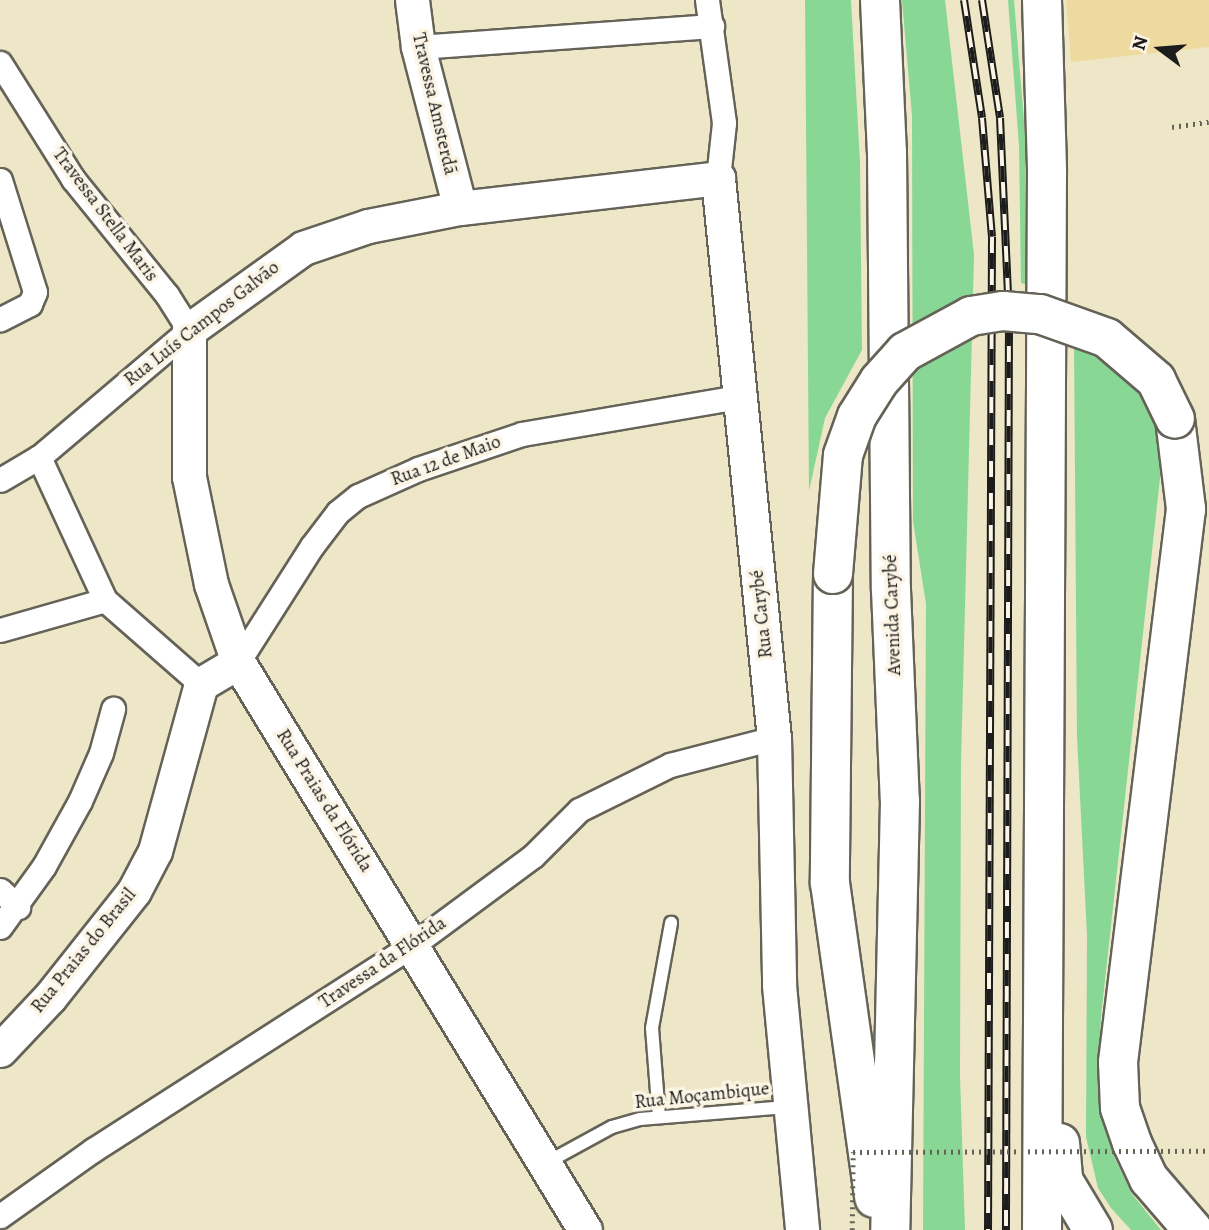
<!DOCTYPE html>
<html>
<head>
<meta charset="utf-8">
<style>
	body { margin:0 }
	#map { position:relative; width:1209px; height:1230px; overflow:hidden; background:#ede6c7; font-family:Alegreya,serif }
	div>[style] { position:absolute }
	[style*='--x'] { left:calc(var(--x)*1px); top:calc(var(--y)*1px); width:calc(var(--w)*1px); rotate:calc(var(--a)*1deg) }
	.green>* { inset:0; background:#89d795 }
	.sand>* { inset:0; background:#eeda9e }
	.path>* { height:4.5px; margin-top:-2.25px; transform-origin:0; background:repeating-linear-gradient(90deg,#656358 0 2px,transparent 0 7px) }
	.roads { filter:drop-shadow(2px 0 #656358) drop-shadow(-2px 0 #656358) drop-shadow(0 2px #656358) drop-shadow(0 -2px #656358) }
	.lane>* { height:12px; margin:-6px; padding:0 6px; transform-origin:6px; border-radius:6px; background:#fff }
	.street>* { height:23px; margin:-11.5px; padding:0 11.5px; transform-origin:11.5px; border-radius:11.5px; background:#fff }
	.secondary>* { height:33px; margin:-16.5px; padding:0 16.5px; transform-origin:16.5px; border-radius:16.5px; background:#fff }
	.highway>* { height:38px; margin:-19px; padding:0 19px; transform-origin:19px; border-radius:19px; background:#fff }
	.rail>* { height:8px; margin-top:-4px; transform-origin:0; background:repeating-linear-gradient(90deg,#fcf5e5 0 16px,#1c1c1c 0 32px); box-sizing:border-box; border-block:2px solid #1c1c1c }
	.path-bridge>* { height:4.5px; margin-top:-2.25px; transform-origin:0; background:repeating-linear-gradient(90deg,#656358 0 2px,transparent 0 7px) }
	.bridges { filter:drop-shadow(2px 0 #656358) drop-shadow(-2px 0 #656358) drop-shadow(0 2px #656358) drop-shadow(0 -2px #656358) }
	.highway-bridge>* { height:38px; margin:-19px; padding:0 19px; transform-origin:19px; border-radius:19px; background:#fff }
	span { translate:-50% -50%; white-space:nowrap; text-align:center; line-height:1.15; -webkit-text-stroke:7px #fcf5e5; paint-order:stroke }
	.street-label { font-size:19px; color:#1c1c1c }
	.north { position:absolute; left:1125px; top:14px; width:70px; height:70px; -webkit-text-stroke:5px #fcf5e5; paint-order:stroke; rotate:286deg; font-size:19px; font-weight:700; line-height:28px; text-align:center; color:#1c1c1c }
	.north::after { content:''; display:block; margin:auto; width:24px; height:32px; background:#1c1c1c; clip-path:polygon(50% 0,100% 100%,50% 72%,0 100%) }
</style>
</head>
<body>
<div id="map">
	<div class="green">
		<div style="clip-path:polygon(805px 0,851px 0,860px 163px,862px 350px,825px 418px,809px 491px)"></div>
		<div style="clip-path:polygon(902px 0,945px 0,974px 255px,961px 763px,960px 1076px,965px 1230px,923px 1230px,926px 604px,913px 521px,912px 116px)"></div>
		<div style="clip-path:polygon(1008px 0,1014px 0,1026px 145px,1025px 284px,1021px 283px,1019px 146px)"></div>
		<div style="clip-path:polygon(1074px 342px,1126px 378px,1146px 403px,1157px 425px,1162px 460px,1101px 1017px,1098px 1076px,1101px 1109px,1115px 1159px,1132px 1194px,1161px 1230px,1131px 1230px,1111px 1208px,1098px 1188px,1086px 1137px,1087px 935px,1077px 737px)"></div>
	</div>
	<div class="sand">
		<div style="clip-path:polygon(1066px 0,1209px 0,1209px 47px,1071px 62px)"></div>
	</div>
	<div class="path">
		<div style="--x:1172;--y:127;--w:37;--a:-8"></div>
	</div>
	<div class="roads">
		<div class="lane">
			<div style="--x:659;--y:1117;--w:89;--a:-94.5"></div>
			<div style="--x:652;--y:1028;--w:107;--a:-79.7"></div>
			<div style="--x:546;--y:1163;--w:75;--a:-28.6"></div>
			<div style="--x:612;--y:1127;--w:29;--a:-16"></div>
			<div style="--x:640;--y:1119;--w:147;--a:-4.7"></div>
		</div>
		<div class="street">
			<div style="--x:707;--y:0;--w:124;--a:82.1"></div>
			<div style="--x:724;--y:123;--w:55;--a:96.2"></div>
			<div style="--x:418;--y:47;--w:295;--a:-4.1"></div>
			<div style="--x:0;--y:63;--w:137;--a:57.8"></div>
			<div style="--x:73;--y:179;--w:149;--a:51"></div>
			<div style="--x:167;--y:295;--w:41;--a:57.8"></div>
			<div style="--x:189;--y:330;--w:197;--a:139.7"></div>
			<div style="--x:39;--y:457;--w:45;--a:149.5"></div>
			<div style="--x:0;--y:180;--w:117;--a:72.6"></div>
			<div style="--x:35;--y:292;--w:13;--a:113"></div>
			<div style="--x:30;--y:304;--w:34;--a:153"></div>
			<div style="--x:39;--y:457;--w:157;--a:65.2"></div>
			<div style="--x:105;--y:600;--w:128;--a:41.2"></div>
			<div style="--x:0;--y:630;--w:109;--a:-15.9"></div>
			<div style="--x:238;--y:662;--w:138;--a:-57.5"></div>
			<div style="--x:312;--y:546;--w:43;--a:-52.6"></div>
			<div style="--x:338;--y:512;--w:26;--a:-39"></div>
			<div style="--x:358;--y:496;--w:66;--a:-24.2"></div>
			<div style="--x:418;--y:469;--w:110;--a:-18.6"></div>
			<div style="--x:522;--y:434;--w:219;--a:-9.7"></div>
			<div style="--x:0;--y:890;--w:25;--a:43"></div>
			<div style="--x:0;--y:927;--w:75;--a:-54.2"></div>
			<div style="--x:44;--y:866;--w:74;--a:-61"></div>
			<div style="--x:80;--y:801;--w:52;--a:-66.4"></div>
			<div style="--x:101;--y:753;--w:46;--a:-74.7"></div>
			<div style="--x:0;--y:1216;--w:114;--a:-35.4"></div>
			<div style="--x:93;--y:1150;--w:381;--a:-32.7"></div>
			<div style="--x:414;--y:944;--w:148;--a:-36.5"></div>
			<div style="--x:533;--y:856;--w:65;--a:-45"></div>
			<div style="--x:579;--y:810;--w:102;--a:-26.3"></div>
			<div style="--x:670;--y:765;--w:107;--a:-14.6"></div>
		</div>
		<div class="secondary">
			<div style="--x:412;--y:0;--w:47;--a:82.7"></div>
			<div style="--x:418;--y:47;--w:166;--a:75.4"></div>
			<div style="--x:0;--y:1050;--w:73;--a:-46.7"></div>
			<div style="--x:50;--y:997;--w:135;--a:-51.6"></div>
			<div style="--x:134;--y:891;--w:45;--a:-62.3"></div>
			<div style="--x:155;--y:851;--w:173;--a:-74.6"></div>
			<div style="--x:201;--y:684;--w:43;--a:-30.7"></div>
			<div style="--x:585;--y:1230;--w:666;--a:-121.42"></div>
			<div style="--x:238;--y:662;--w:83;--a:-109.1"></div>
			<div style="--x:211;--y:584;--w:109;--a:-101.6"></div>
			<div style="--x:189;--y:477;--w:147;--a:-90"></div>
			<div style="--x:189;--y:330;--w:140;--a:-35.7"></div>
			<div style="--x:303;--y:248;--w:69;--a:-18.7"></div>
			<div style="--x:368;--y:226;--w:94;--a:-11.1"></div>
			<div style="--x:460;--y:208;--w:260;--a:-6.6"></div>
			<div style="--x:718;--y:178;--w:563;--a:84.29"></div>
			<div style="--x:774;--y:738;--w:247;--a:88.8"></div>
			<div style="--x:779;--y:985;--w:246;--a:84.6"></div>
		</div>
		<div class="highway">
			<div style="--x:880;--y:0;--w:152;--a:87.4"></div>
			<div style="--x:887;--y:152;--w:438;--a:89.5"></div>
			<div style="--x:891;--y:590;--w:211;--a:87.6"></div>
			<div style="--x:900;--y:801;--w:429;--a:91.3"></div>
			<div style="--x:1042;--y:0;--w:172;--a:88.3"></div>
			<div style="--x:1047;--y:172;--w:1058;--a:90.27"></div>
			<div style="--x:1175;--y:419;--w:91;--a:83"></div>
			<div style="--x:1186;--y:509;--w:557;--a:97.01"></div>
			<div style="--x:1118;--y:1062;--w:46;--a:87.5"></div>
			<div style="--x:1120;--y:1108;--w:37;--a:71"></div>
			<div style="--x:1132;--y:1143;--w:40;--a:65"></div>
			<div style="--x:1149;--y:1179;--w:67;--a:49.2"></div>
			<div style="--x:833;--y:574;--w:309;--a:90.6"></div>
			<div style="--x:830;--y:883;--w:318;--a:82"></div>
			<div style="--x:1060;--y:1143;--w:37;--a:85"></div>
			<div style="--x:1063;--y:1180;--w:58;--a:59"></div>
		</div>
	</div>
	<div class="rail">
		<div style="--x:964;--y:0;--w:119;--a:81.3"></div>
		<div style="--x:982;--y:118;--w:119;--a:85.2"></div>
		<div style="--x:992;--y:237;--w:993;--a:90.23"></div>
		<div style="--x:982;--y:0;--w:119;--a:81.3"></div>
		<div style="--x:1000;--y:118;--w:196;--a:87.4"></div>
		<div style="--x:1009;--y:314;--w:916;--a:90.19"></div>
	</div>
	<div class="path-bridge">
		<div style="--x:852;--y:1230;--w:78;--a:-89.3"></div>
		<div style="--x:853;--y:1152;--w:356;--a:-0.2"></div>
	</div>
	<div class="bridges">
		<div class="highway-bridge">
			<div style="--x:833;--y:574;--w:119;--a:-85.2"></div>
			<div style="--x:843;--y:455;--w:41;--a:-70.3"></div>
			<div style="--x:857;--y:416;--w:41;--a:-57.8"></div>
			<div style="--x:879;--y:381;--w:39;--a:-48"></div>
			<div style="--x:905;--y:352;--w:75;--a:-28.6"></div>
			<div style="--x:971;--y:316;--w:32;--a:-9"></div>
			<div style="--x:1003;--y:311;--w:37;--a:5"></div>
			<div style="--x:1040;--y:314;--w:71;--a:19.7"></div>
			<div style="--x:1107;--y:338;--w:65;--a:40.6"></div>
			<div style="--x:1156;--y:380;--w:43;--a:64"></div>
		</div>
	</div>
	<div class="street-label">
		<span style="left:434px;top:104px;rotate:77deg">Travessa Amsterdã</span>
		<span style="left:105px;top:215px;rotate:53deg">Travessa Stella Maris</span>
		<span style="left:202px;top:324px;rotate:-38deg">Rua Luís Campos Galvão</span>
		<span style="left:446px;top:461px;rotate:-20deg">Rua 12 de Maio</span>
		<span style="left:762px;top:614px;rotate:-96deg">Rua Carybé</span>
		<span style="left:893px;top:615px;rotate:-92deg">Avenida Carybé</span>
		<span style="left:324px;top:801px;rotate:58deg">Rua Praias da Flórida</span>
		<span style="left:84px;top:951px;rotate:-51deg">Rua Praias do Brasil</span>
		<span style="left:383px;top:963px;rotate:-34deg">Travessa da Flórida</span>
		<span style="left:702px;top:1096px;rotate:-6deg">Rua Moçambique</span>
	</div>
	<div class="north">N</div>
</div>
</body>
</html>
